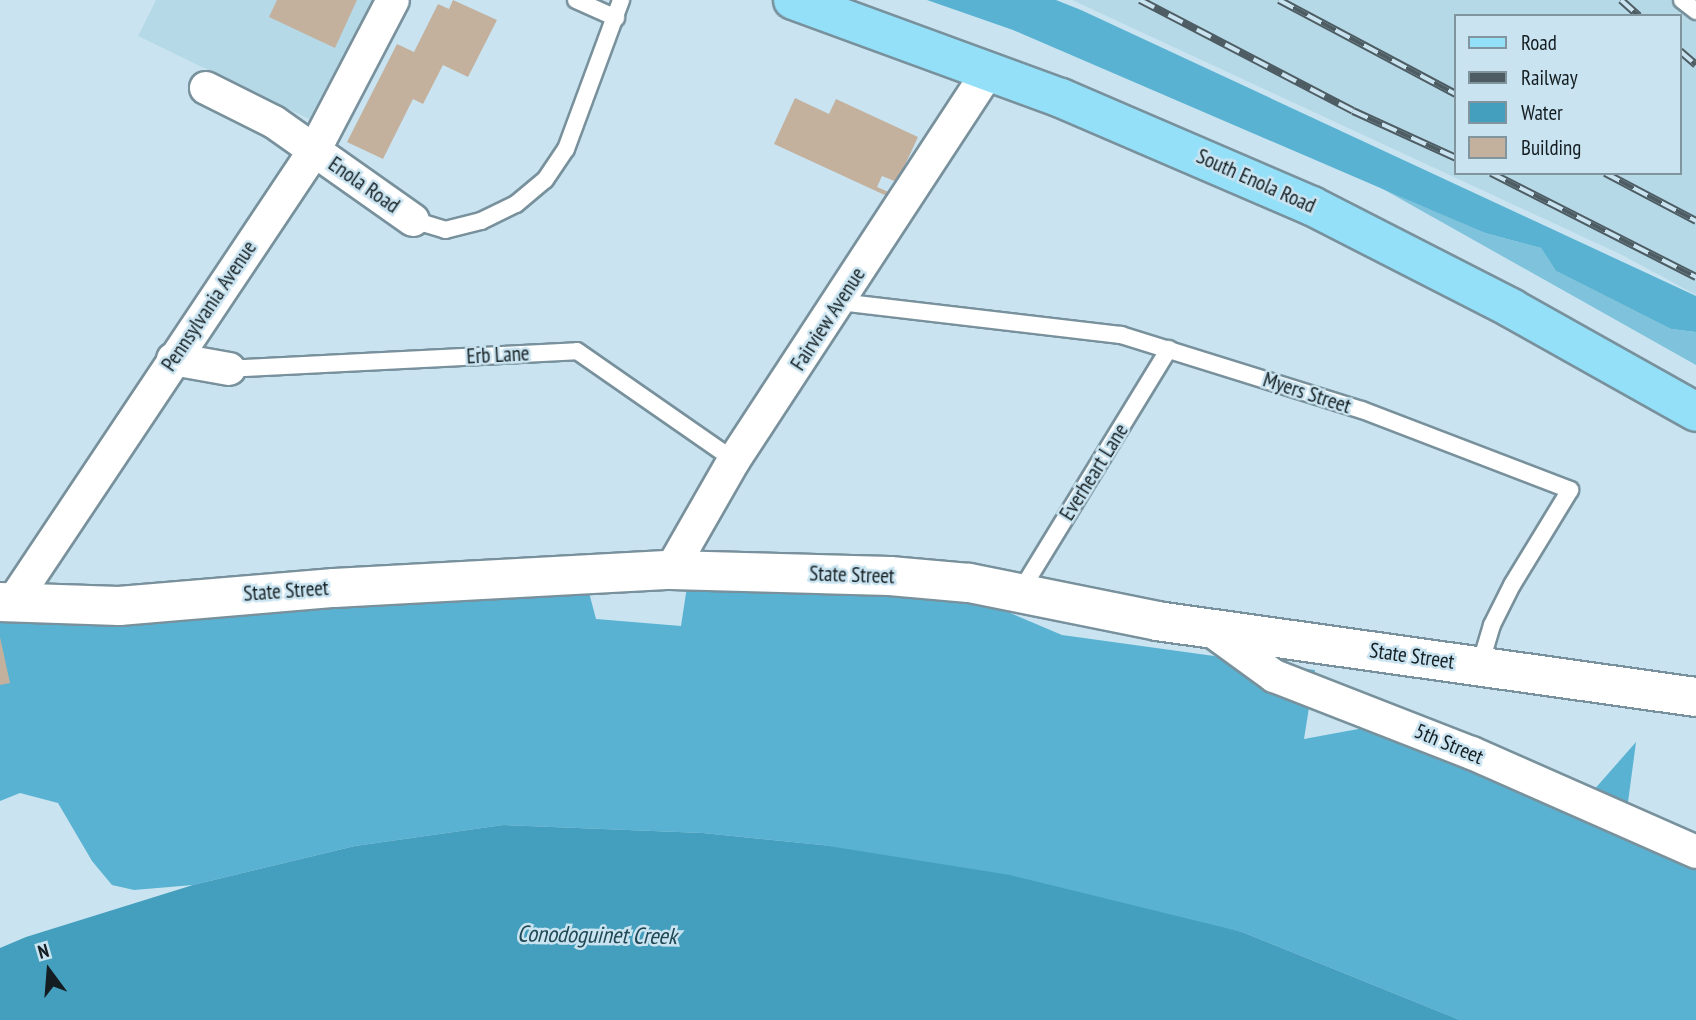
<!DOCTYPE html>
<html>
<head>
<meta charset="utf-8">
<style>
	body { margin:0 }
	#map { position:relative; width:1696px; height:1020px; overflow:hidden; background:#c9e4f0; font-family:"PT Sans Narrow",sans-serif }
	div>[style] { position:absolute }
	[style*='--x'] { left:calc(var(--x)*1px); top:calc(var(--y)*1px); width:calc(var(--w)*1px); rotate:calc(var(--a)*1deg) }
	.built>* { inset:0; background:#b6d9e8 }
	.green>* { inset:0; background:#7fc2db }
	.forest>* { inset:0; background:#59b2d2 }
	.water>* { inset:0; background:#449ebd }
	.building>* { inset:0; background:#c3b19e }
	.roads { filter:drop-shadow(2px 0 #78919c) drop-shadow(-2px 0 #78919c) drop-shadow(0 2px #78919c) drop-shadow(0 -2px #78919c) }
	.lane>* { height:16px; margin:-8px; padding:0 8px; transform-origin:8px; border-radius:8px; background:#fff }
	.street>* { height:32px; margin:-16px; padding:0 16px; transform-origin:16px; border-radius:16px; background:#fff }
	.secondary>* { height:38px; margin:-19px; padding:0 19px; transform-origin:19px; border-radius:19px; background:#fff }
	.primary>* { height:38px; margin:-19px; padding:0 19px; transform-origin:19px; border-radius:19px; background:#94e0f9 }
	.rail>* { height:8px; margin-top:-4px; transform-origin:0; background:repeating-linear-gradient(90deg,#c9e4f0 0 16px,#4e5d63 0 32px); box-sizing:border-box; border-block:2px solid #4e5d63 }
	span { translate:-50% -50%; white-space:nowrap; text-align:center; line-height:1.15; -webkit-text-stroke:5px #c9e4f0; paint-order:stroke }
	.street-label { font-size:21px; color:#141e22 }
	.water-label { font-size:23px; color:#204856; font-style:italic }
	.legend { position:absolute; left:1454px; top:14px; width:228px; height:161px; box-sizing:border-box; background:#c9e4f0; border:2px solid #81959e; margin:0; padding:9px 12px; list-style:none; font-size:21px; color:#141e22 }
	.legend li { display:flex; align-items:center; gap:14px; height:35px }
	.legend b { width:35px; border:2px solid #81959e }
	.north { position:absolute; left:14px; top:936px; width:70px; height:70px; -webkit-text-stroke:5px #c9e4f0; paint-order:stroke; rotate:344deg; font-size:19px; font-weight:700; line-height:28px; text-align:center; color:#141e22 }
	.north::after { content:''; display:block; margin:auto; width:24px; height:32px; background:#141e22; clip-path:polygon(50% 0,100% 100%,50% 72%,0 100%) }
</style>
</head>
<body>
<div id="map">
	<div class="built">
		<div style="clip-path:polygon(156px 0,378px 0,317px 123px,138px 36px)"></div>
		<div style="clip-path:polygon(evenodd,1072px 0,1672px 0,1696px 20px,1696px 295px,1622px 255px,1072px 0,1456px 16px,1680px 16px,1680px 173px,1456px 173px,1456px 16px)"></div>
	</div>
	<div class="green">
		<div style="clip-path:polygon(1374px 184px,1485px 233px,1541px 248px,1556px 271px,1671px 329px,1696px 332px,1696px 365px)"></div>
	</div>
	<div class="forest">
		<div style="clip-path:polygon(927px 0,1056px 0,1081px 10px,1696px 296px,1696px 332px,1671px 329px,1556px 271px,1541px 248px,1485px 233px,1013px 30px)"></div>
		<div style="clip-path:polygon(688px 580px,968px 595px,1062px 635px,1315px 670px,1304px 739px,1396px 722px,1571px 816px,1636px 742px,1625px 825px,1696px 859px,1696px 1020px,1460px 1020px,1242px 932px,822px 845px,703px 833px,503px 825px,355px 846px,193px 885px,134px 890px,112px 885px,92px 861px,58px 803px,20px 793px,0 801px,0 621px,587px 585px,596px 619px,681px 626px)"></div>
	</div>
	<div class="water">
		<div style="clip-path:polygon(503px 825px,703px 833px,822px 845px,1010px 875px,1242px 932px,1460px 1020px,0 1020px,0 948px,26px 937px,193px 885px,355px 846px)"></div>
	</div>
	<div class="building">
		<div style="clip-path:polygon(277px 0,357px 0,335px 48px,269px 17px)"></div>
		<div style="clip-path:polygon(453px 0,497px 20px,468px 77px,443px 65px,423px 104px,413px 99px,383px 159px,347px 142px,397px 44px,414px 52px,438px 4px,449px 9px)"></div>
		<div style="clip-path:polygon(795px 98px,829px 114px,836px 99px,918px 137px,897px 182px,882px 176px,877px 187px,891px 193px,889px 197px,774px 144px)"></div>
		<div style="clip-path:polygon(0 637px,10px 683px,0 685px)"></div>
	</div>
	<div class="roads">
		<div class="lane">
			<div style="--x:576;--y:0;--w:44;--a:24.2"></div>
			<div style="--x:1682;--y:0;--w:18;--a:38"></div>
			<div style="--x:413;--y:220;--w:34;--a:17"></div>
			<div style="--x:445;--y:230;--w:37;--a:-14"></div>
			<div style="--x:481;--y:221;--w:39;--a:-26"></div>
			<div style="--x:516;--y:204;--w:38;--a:-40"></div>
			<div style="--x:545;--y:180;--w:37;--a:-56"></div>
			<div style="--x:566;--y:149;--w:159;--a:-69.7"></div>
			<div style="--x:839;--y:302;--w:284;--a:6.7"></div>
			<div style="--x:1121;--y:335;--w:252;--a:17.3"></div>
			<div style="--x:1362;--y:410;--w:223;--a:21"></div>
			<div style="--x:1570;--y:490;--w:111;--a:121.4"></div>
			<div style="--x:1512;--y:585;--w:45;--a:116.6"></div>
			<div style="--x:1492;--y:625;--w:42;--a:106.7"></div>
			<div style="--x:225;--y:369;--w:352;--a:-2.9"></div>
			<div style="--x:577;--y:351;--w:191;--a:34.8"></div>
			<div style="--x:1020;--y:592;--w:285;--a:-58.5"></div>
		</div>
		<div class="street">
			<div style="--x:206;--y:88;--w:76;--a:26.6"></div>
			<div style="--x:274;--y:122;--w:170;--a:35.2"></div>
			<div style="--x:173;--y:359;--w:57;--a:10.1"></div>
			<div style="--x:671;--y:570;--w:127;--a:-60.2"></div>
			<div style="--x:734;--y:460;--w:465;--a:-56.8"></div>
			<div style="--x:11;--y:605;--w:546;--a:-56.28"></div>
			<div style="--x:314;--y:151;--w:170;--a:-62.4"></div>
			<div style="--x:1208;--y:628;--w:82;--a:36"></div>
			<div style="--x:1274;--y:676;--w:212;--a:21.3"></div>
			<div style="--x:1472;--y:753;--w:245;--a:23.8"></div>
		</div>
		<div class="secondary">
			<div style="--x:0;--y:602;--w:119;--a:1.9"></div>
			<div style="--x:119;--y:606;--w:216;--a:-4.8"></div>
			<div style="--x:334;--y:588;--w:337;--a:-3.1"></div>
			<div style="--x:671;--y:570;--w:219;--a:1.6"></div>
			<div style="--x:890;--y:576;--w:79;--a:5.1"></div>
			<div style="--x:969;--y:583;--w:192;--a:11.4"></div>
			<div style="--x:1157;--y:621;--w:544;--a:8.03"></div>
		</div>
		<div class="primary">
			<div style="--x:793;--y:0;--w:285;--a:20.1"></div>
			<div style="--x:1061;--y:98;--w:273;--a:23.3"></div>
			<div style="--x:1312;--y:206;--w:224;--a:27.1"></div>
			<div style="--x:1511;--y:308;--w:212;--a:29.3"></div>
		</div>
	</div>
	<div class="rail">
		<div style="--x:1140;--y:0;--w:240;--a:27.5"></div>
		<div style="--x:1353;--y:111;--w:113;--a:24.5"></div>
		<div style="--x:1279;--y:0;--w:200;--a:28"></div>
		<div style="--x:1621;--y:0;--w:24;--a:42"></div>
		<div style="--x:1680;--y:51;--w:21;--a:41"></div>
		<div style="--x:1491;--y:173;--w:230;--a:26.9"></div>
		<div style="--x:1605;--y:173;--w:103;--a:27.8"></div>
	</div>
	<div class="street-label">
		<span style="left:1256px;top:181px;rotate:24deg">South Enola Road</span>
		<span style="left:364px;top:185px;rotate:35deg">Enola Road</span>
		<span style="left:209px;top:306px;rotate:-56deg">Pennsylvania Avenue</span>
		<span style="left:828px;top:319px;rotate:-57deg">Fairview Avenue</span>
		<span style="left:498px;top:355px;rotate:-3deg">Erb Lane</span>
		<span style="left:1307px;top:393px;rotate:18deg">Myers Street</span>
		<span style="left:1094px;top:472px;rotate:-58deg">Everheart Lane</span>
		<span style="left:852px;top:575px;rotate:2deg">State Street</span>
		<span style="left:286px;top:591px;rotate:-4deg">State Street</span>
		<span style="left:1412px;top:656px;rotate:8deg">State Street</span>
		<span style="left:1449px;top:744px;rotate:23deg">5th Street</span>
	</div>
	<div class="water-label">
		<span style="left:597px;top:935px;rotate:1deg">Conodoguinet Creek</span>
	</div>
	<ul class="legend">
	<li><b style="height:9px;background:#94e0f9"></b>Road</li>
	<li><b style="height:9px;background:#4e5d63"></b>Railway</li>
	<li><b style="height:19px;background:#449ebd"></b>Water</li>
	<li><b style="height:19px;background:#c3b19e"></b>Building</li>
	</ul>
	<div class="north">N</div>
</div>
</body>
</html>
